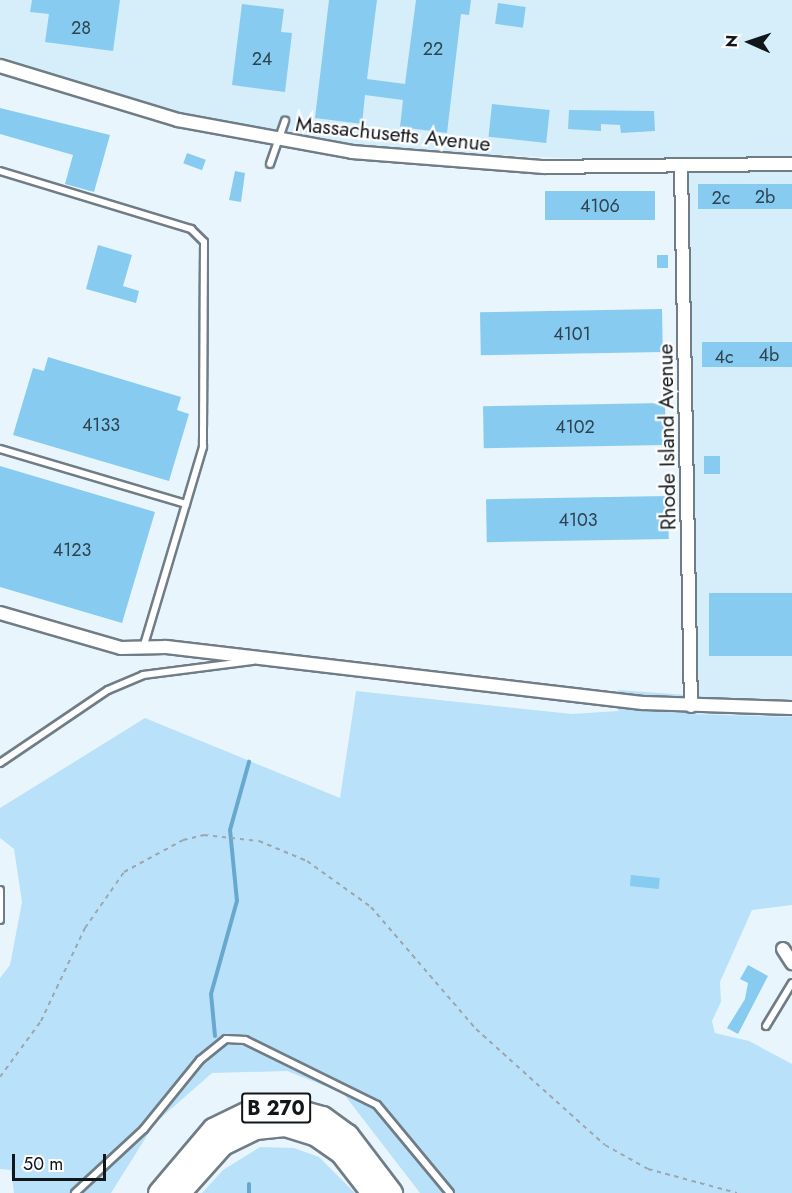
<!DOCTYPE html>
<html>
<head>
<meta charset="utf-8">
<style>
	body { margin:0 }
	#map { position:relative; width:792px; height:1193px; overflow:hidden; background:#e9f5fd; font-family:Jost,sans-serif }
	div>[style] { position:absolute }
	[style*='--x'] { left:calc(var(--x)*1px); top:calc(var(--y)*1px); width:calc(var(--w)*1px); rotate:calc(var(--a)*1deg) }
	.built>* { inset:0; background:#d6edfa }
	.green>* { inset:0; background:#b9e2fa }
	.stream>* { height:4px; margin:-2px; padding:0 2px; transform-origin:2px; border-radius:2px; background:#67a9ce }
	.building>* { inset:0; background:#87cbf1; transform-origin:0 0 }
	.path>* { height:2px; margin-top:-1px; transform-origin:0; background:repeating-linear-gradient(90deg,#9da6ad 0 4.5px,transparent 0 9px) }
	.roads { filter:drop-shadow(2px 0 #707d86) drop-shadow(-2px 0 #707d86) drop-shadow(0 2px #707d86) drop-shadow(0 -2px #707d86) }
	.service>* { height:6px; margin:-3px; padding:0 3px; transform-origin:3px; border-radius:3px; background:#fff }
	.minor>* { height:12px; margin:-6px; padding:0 6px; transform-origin:6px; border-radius:6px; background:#fff }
	.primary>* { height:20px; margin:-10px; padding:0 10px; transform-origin:10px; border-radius:10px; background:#fff }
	span { translate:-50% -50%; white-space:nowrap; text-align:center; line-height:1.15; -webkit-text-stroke:4.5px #fff; paint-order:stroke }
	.number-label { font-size:18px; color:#2e4350 }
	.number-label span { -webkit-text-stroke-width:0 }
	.shield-label span { padding:2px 4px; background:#fff; border:2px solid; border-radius:4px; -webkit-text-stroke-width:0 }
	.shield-label { font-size:20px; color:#11161a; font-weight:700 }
	.street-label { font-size:21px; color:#11161a }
	.north { position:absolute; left:720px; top:12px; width:60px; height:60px; -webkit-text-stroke:4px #fff; paint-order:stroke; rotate:273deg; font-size:16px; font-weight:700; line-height:24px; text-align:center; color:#11161a }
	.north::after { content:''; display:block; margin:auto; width:21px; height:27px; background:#11161a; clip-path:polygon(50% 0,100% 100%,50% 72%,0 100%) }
	.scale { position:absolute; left:12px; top:1154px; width:94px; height:27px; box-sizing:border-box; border:3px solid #11161a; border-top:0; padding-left:8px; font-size:18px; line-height:21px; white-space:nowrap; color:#11161a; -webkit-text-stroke:4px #fff; paint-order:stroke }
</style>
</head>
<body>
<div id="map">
	<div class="built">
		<div style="clip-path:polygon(0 0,792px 0,792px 717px,687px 714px,684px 163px,406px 151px,315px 139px,145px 105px,0 56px)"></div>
	</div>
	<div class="green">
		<div style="clip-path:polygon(618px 690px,687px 695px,688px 714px,792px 717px,792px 905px,752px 910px,720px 982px,721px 1002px,712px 1021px,715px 1033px,749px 1041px,792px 1064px,792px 1193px,420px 1193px,343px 1093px,287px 1071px,212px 1073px,155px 1123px,111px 1193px,14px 1193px,11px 1170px,0 1169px,0 978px,10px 965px,22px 902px,14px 849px,0 838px,0 808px,145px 718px,340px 798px,356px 691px,572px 714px,618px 711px)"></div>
		<div style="clip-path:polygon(260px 1147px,294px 1148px,319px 1157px,355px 1193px,202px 1193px,223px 1170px)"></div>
	</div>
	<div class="stream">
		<div style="--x:215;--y:1036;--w:42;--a:-95.4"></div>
		<div style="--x:211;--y:994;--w:97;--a:-74.4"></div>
		<div style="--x:237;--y:901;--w:71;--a:-95.6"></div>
		<div style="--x:230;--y:830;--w:71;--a:-74.4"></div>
		<div style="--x:249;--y:1193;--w:9;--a:-90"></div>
	</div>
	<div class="building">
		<div style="clip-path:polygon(32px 0,120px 0,113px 51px,45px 42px,49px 14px,30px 12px)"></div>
		<div style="clip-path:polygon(329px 0,377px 0,367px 79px,405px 84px,416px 0,471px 0,469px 15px,461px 14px,447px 133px,400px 127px,403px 100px,365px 95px,362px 124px,315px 118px)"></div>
		<div style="left:498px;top:3px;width:28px;height:21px;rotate:8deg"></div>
		<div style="clip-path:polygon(242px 4px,284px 9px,281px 32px,292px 33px,285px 92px,232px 85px)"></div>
		<div style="left:492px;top:104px;width:58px;height:33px;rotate:6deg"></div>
		<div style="clip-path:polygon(0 108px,110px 135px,94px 192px,65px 184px,73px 155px,0 134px)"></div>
		<div style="clip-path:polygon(569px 110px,654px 111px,655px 131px,621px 133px,620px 125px,601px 124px,601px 131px,568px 129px)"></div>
		<div style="left:187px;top:153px;width:20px;height:11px;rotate:20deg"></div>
		<div style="clip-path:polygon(235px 171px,245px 173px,241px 202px,229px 200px)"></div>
		<div style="left:792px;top:184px;width:25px;height:94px;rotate:90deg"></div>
		<div style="left:655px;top:191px;width:29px;height:110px;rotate:90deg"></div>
		<div style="clip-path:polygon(98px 245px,132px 255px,123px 286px,139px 291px,136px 303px,86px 289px)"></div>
		<div style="left:657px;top:255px;width:11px;height:13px"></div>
		<div style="left:662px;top:309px;width:43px;height:182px;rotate:89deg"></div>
		<div style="left:792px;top:342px;width:25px;height:90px;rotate:90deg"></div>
		<div style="clip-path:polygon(48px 357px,181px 397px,177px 410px,189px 414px,169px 481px,13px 435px,33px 368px,44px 371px)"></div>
		<div style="left:665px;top:403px;width:42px;height:182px;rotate:89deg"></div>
		<div style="left:720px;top:456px;width:18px;height:16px;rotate:90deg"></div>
		<div style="clip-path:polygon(0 466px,155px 512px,122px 623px,0 587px)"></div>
		<div style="left:668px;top:496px;width:43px;height:182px;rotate:89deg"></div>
		<div style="left:792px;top:593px;width:63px;height:83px;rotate:90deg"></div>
		<div style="left:631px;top:875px;width:29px;height:11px;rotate:6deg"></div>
		<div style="clip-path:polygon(748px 965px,768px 976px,738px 1034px,727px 1028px,745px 999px,748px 983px,740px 979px)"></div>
	</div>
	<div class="path">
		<div style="--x:0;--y:1077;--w:69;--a:-53.8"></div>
		<div style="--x:41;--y:1021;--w:103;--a:-64.7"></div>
		<div style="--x:85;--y:928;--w:68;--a:-55.1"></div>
		<div style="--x:124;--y:872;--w:67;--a:-28.5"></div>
		<div style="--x:183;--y:840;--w:22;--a:-13"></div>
		<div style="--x:204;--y:835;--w:55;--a:6.2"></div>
		<div style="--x:259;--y:841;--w:52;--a:22.6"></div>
		<div style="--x:307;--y:861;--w:79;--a:35.7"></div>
		<div style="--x:371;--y:907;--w:161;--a:49.3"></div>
		<div style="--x:476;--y:1029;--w:173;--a:42"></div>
		<div style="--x:605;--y:1145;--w:49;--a:29.2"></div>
		<div style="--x:648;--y:1169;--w:92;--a:15.1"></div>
	</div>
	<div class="roads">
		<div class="service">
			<div style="--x:270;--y:164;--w:46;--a:-70.8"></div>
			<div style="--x:0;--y:171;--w:200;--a:16.9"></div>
			<div style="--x:191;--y:229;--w:18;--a:45"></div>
			<div style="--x:204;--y:242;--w:205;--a:90.3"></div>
			<div style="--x:203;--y:447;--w:210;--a:106.6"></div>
			<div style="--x:0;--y:449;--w:194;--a:16.5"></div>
			<div style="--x:0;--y:763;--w:130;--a:-34.1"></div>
			<div style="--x:108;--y:690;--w:38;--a:-23"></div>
			<div style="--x:143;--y:675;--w:110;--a:-7.3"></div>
			<div style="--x:0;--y:890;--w:30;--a:90"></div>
			<div style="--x:766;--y:1026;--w:50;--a:-58.8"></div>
			<div style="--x:75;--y:1193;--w:94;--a:-42.8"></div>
			<div style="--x:144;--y:1129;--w:89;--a:-50.9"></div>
			<div style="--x:200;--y:1060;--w:33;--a:-39"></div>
			<div style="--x:226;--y:1039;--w:19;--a:3"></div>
			<div style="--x:245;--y:1040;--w:147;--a:26.2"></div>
			<div style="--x:377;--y:1105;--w:114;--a:50.3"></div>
		</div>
		<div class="minor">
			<div style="--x:0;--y:66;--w:186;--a:16.9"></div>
			<div style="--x:178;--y:120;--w:177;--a:10.4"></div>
			<div style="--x:352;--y:152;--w:193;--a:4.5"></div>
			<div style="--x:544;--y:167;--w:248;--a:-0.7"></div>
			<div style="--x:681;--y:167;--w:539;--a:88.94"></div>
			<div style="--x:0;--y:613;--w:126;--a:16.1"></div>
			<div style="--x:121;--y:648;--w:45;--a:-1.3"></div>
			<div style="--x:166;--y:647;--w:480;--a:6.7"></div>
			<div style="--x:643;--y:703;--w:149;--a:1.9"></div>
			<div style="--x:783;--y:949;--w:17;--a:57"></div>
		</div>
		<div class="primary">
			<div style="--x:159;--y:1193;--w:84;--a:-49.8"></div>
			<div style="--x:213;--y:1129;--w:43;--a:-26"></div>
			<div style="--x:252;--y:1110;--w:35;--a:-5"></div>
			<div style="--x:287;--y:1107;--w:37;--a:16"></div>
			<div style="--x:323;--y:1117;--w:31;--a:36"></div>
			<div style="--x:348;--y:1135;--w:73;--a:52.8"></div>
			<div style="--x:180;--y:1193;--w:64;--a:-48.1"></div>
			<div style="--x:223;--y:1145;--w:37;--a:-26"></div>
			<div style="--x:256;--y:1129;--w:29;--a:-6"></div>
			<div style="--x:285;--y:1126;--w:31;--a:17"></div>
			<div style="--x:315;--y:1135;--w:32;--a:35"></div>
			<div style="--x:341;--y:1153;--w:51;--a:52.2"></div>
		</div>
	</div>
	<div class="number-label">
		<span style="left:81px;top:28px">28</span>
		<span style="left:433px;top:49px">22</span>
		<span style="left:262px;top:59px">24</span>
		<span style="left:765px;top:197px">2b</span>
		<span style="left:721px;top:198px">2c</span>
		<span style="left:600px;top:206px">4106</span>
		<span style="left:572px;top:334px">4101</span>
		<span style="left:769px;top:355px">4b</span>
		<span style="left:724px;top:357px">4c</span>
		<span style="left:101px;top:425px">4133</span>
		<span style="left:575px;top:427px">4102</span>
		<span style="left:578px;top:520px">4103</span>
		<span style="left:72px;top:550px">4123</span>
	</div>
	<div class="shield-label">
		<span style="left:276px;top:1108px">B 270</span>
	</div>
	<div class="street-label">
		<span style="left:393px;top:134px;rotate:6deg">Massachusetts Avenue</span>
		<span style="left:667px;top:437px;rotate:-91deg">Rhode Island Avenue</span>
	</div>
	<div class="north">N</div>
	<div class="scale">50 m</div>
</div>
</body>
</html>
